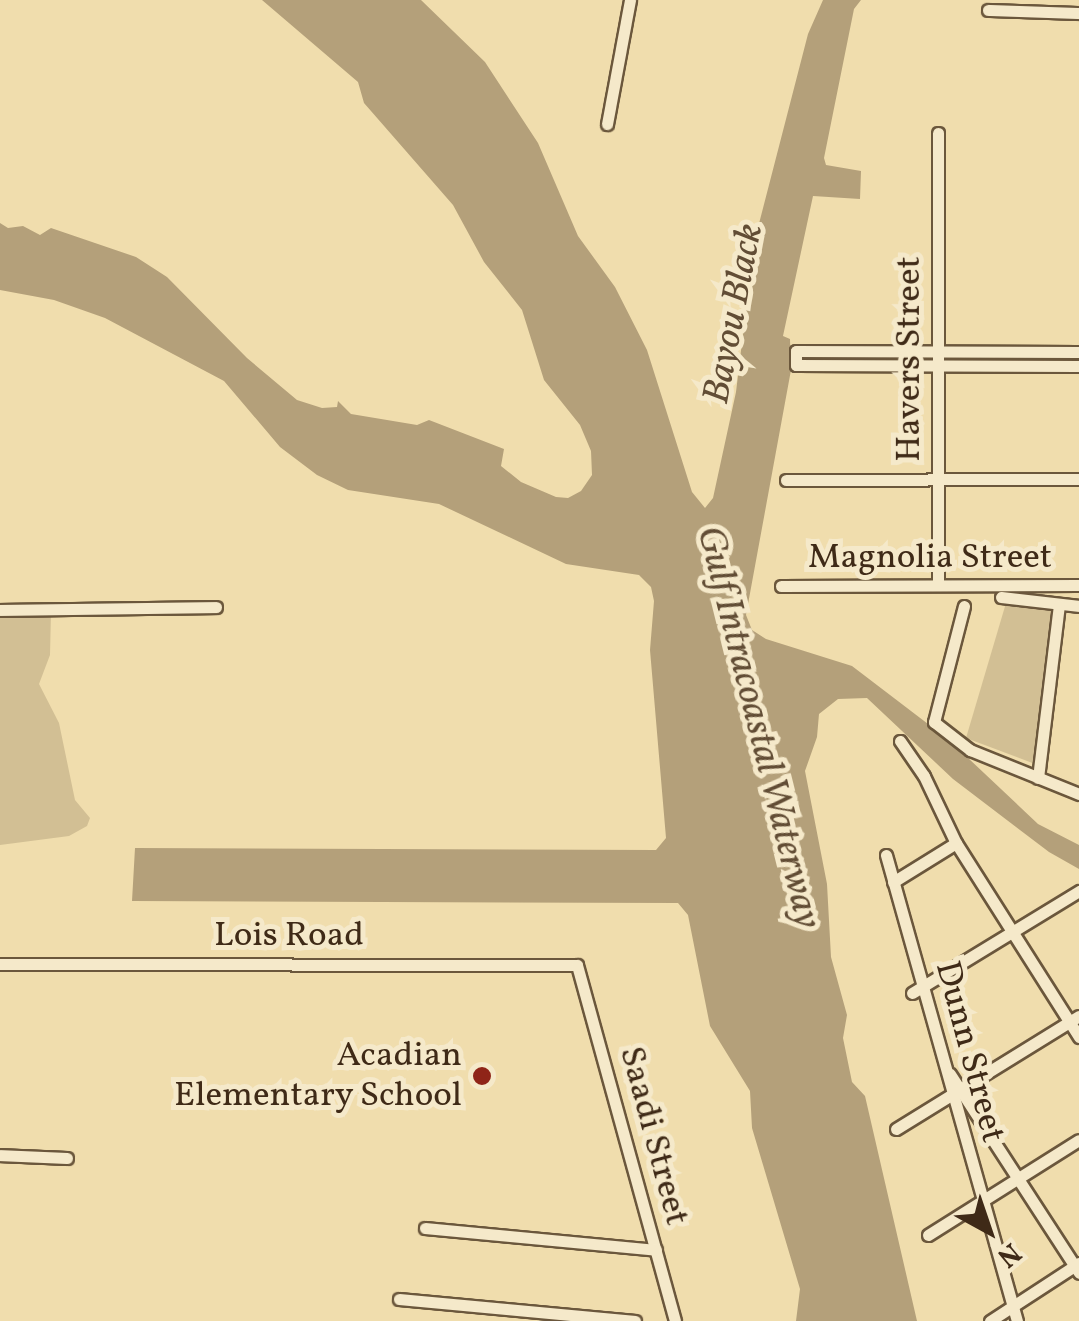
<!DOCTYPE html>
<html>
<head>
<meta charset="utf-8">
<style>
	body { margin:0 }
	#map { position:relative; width:1079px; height:1321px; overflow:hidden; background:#f0ddad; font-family:Vollkorn,serif }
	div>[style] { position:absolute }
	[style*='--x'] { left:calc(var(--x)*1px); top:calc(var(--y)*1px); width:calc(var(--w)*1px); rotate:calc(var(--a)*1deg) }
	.green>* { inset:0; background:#d2bf94 }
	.water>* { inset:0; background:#b4a07a }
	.roads { filter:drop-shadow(2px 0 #6b573c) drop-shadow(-2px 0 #6b573c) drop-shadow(0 2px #6b573c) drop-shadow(0 -2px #6b573c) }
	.minor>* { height:11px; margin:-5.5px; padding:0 5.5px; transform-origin:5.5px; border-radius:5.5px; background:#f5e9ca }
	.dots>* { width:28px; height:28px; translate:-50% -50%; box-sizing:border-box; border:5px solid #f5e9ca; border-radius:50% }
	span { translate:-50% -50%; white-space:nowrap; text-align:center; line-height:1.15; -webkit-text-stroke:10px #f5e9ca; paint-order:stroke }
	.street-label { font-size:35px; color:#3f2a17 }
	.poi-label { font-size:35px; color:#3f2a17 }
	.right { translate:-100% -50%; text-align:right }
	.water-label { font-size:38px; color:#624d35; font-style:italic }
	.north { position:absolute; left:939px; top:1181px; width:100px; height:100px; -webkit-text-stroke:8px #f5e9ca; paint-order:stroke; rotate:140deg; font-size:28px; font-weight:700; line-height:40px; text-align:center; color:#3f2a17 }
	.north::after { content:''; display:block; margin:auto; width:35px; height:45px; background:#3f2a17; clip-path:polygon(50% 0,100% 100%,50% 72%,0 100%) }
</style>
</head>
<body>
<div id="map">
	<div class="green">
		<div style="clip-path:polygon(1006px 603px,1056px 610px,1035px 764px,966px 738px)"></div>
		<div style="clip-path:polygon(0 612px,51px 612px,50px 655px,39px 684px,59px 723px,75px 800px,90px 818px,87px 826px,69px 836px,0 845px)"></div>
	</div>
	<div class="water">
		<div style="clip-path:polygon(262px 0,421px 0,485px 62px,538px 143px,578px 236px,615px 287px,647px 350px,692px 492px,705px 508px,713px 498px,736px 392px,754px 243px,808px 34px,823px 0,861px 0,854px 9px,824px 158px,826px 165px,861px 171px,860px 199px,813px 196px,783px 336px,790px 339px,791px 370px,746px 615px,752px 630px,766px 639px,852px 666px,949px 740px,1038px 824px,1079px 845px,1079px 869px,1049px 852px,953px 779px,867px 698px,838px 699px,819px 714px,817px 737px,805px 771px,827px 884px,831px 957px,847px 1015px,843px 1038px,852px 1082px,865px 1096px,917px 1321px,796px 1321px,800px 1289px,752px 1128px,750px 1091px,710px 1026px,688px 915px,678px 903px,132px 901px,135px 848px,656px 850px,666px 838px,650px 650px,654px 601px,651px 587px,639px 575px,566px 564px,439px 504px,348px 490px,317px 475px,280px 447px,224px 381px,105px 318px,54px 300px,0 290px,0 223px,8px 228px,23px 226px,40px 235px,51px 228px,136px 257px,167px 277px,247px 358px,297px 400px,322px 408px,337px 407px,338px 401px,351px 414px,417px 425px,429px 420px,504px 449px,501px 466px,521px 482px,556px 497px,568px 498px,581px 491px,592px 475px,591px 451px,580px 425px,544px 380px,522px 310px,484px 262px,453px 205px,364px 103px,358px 82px)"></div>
	</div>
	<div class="roads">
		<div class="minor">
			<div style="--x:988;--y:10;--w:91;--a:1.9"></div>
			<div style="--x:607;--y:124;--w:126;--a:-79.5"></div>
			<div style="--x:1079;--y:352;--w:283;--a:-179.8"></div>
			<div style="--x:796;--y:351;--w:14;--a:90"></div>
			<div style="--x:796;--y:365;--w:283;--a:0.2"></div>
			<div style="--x:786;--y:480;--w:293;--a:-0.2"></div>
			<div style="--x:938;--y:585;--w:452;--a:-90"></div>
			<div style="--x:781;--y:586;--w:298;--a:-0.2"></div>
			<div style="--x:1001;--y:597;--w:79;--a:6.6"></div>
			<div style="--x:964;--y:606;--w:120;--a:104.5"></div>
			<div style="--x:934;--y:722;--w:46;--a:37.9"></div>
			<div style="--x:970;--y:750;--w:118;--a:22"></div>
			<div style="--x:0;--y:610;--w:216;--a:-0.8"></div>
			<div style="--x:900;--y:741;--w:42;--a:55.6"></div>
			<div style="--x:924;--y:776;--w:74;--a:64.5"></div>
			<div style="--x:956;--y:843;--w:230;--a:57.6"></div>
			<div style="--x:1038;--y:778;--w:174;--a:-83.1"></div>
			<div style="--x:886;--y:855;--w:484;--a:74.3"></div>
			<div style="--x:893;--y:882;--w:74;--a:-31.8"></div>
			<div style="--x:0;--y:964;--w:577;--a:0.1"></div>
			<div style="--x:577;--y:965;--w:369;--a:74.6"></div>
			<div style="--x:912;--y:993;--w:196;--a:-31.4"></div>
			<div style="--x:950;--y:1074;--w:237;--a:57"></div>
			<div style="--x:896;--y:1129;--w:215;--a:-31.7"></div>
			<div style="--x:0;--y:1155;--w:67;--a:2.6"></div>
			<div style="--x:425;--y:1228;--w:232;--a:5.4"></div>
			<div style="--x:928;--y:1235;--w:178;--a:-32.2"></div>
			<div style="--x:399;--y:1299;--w:237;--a:5.3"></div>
			<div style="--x:990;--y:1321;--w:106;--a:-33.1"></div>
		</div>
	</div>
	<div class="dots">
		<div style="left:482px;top:1076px;background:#8f2418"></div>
	</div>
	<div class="street-label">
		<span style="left:910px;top:359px;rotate:-90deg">Havers Street</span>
		<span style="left:930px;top:558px">Magnolia Street</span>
		<span style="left:289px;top:936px">Lois Road</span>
		<span style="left:969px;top:1052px;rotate:75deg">Dunn Street</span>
		<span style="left:653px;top:1136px;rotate:75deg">Saadi Street</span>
	</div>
	<div class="poi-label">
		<span class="right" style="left:462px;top:1076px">Acadian<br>Elementary School</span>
	</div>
	<div class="water-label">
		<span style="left:735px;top:314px;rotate:-79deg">Bayou Black</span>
		<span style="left:757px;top:728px;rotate:76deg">Gulf Intracoastal Waterway</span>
	</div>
	<div class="north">N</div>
</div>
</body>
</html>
